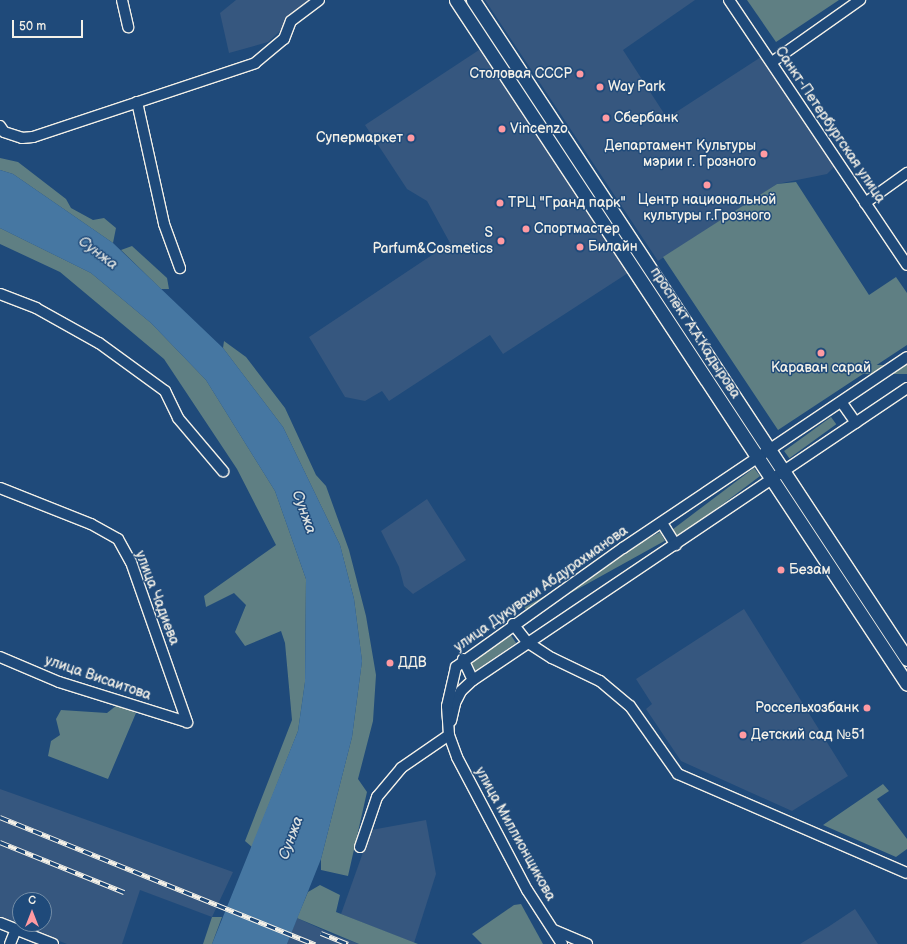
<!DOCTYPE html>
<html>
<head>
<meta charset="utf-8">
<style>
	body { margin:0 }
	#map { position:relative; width:907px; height:944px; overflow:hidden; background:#1f4a7a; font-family:"Balsamiq Sans",sans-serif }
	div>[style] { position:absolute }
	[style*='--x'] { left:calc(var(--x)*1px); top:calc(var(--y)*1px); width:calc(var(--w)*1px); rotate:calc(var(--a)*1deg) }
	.built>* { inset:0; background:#36577f }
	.green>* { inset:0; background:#5f7f83; transform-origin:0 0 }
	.water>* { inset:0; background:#4677a2 }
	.roads { filter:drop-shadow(1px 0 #f4f1e8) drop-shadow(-1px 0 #f4f1e8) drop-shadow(0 1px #f4f1e8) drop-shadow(0 -1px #f4f1e8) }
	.minor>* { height:10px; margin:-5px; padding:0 5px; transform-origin:5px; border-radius:5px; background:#1f4a7a }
	.major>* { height:13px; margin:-6.5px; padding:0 6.5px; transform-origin:6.5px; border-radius:6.5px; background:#1f4a7a }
	.rail>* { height:4.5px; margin-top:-2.25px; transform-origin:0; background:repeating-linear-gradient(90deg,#1f4a7a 0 9px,#f4f1e8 0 18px); box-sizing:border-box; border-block:1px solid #f4f1e8 }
	.dots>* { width:11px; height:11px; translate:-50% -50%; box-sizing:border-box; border:2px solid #1f4a7a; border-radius:50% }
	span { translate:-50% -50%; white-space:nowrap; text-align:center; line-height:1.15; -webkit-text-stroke:3px #1f4a7a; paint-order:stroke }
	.poi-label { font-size:14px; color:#f4f1e8 }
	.right { translate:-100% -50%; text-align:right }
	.left { translate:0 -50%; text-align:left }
	.street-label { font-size:14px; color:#f4f1e8 }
	.water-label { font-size:15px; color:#dadfde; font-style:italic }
	.north { position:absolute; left:12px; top:892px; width:40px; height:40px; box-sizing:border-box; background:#1f4a7a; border:1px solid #748da6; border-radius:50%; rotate:0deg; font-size:11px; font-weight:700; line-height:16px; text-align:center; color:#f4f1e8 }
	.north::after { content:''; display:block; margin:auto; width:14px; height:18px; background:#ff9aa2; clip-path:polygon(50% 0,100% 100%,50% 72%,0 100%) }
	.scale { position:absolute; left:12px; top:20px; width:71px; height:18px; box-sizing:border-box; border:2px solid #f4f1e8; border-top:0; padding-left:5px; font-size:12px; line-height:14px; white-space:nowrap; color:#f4f1e8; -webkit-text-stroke:3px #1f4a7a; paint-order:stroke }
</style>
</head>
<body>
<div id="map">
	<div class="built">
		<div style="clip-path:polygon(236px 0,314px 0,268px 42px,229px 53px,220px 13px)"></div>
		<div style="clip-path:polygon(485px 0,695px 0,623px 50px,667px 118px,761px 57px,835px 166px,827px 174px,777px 184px,658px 261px)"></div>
		<div style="clip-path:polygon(482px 48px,628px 273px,503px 354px,490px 335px,389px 401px,382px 391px,365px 401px,345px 397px,309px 337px,450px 243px,427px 201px,407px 189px,365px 125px)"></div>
		<div style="clip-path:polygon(427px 499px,466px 560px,413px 594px,404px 586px,399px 567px,381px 531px)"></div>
		<div style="clip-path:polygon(744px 609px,848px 776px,792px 811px,681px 761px,646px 709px,652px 704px,636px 679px)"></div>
		<div style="clip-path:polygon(evenodd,0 789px,233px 872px,212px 917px,140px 890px,122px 944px,67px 944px,0 918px,0 789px,20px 900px,44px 900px,44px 924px,20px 924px,20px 900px)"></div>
		<div style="clip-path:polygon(426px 820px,436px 874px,414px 943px,341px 914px,371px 830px)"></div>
		<div style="clip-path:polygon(855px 909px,878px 944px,800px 944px,828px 927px)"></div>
		<div style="clip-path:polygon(297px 918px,334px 935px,359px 944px,287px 944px)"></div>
	</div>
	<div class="green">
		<div style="clip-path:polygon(747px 0,839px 0,776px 42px)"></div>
		<div style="clip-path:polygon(0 158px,18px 162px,66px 199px,71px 208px,93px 220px,104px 218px,116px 228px,113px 243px,13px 174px,0 170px)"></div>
		<div style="clip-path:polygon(796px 182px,869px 295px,896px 277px,907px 293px,907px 345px,778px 430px,663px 257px,777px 184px)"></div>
		<div style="clip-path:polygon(0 228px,91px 273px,151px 323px,206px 380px,275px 491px,306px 579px,305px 682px,298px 731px,252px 847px,245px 841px,292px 720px,285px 643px,281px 631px,245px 646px,235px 632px,246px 605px,234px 593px,206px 607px,204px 596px,276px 545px,237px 469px,164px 359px,60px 272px,0 244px)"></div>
		<div style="clip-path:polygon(132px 246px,167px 278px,169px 289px,161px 289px,121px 250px)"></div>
		<div style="clip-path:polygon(224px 341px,246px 357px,285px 408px,316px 475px,326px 486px,349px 550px,366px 616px,376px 675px,373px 721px,358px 779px,367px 792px,348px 876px,321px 870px,321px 859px,352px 737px,362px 661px,354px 599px,340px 545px,283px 427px,223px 348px)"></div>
		<div style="left:907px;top:365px;width:9px;height:69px;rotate:90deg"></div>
		<div style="left:831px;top:417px;width:9px;height:58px;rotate:54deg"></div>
		<div style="left:754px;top:468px;width:10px;height:102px;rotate:53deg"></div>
		<div style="left:660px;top:532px;width:10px;height:155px;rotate:61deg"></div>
		<div style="left:510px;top:634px;width:11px;height:49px;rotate:56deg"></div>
		<div style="clip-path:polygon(117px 705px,136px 713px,108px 779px,48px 756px,51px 741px,60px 735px,56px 719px,61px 710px,107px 713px)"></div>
		<div style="clip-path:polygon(883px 784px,889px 791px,877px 799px,907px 839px,907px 849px,896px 857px,823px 825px)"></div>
		<div style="clip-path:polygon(320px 885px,340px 895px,336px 912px,418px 944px,359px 944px,297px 918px,308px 892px)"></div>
		<div style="clip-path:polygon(521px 904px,543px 944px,482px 944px,472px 934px,514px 905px)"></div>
		<div style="clip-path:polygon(212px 917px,222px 917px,212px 944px,203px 944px)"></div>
	</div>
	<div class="water">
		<div style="clip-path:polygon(0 170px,13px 174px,113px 243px,223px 348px,283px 427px,340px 545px,354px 599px,362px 661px,352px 737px,321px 859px,287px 944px,212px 944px,298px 731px,305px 682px,306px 579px,275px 491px,206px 380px,151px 323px,91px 273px,0 228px)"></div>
	</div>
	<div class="roads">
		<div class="minor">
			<div style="--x:122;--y:0;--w:28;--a:77"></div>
			<div style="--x:729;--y:0;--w:319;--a:56.1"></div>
			<div style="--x:772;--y:62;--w:108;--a:-35.2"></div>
			<div style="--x:137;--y:102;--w:125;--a:77.5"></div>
			<div style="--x:164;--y:224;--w:47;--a:70"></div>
			<div style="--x:0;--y:126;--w:7;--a:56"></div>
			<div style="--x:4;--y:132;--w:19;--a:18"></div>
			<div style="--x:22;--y:138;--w:11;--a:-5"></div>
			<div style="--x:33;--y:137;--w:234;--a:-18.4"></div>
			<div style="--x:255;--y:63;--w:38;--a:-40"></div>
			<div style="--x:284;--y:39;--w:19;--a:-69"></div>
			<div style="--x:291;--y:21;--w:35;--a:-37"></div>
			<div style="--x:865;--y:203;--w:52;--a:-35.5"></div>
			<div style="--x:0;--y:294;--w:39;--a:21"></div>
			<div style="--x:36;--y:308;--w:72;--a:29.1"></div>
			<div style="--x:99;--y:343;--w:82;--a:36"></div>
			<div style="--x:165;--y:391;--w:30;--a:64"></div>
			<div style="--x:178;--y:418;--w:70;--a:49.7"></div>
			<div style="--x:842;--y:403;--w:24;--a:55"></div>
			<div style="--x:0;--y:488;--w:98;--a:21.6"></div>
			<div style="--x:91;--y:524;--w:31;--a:29"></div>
			<div style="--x:118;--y:539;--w:26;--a:61"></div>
			<div style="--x:131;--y:562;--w:170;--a:70.7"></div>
			<div style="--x:662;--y:523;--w:26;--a:58"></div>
			<div style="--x:513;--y:624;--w:23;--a:52"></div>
			<div style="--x:527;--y:642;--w:30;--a:33"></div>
			<div style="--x:552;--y:658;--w:53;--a:25.6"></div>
			<div style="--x:600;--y:681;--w:39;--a:40"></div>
			<div style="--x:630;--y:706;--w:83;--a:54.8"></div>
			<div style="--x:678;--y:774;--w:249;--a:23.4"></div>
			<div style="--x:0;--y:657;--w:64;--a:23"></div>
			<div style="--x:59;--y:682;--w:134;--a:17.4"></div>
			<div style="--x:463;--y:659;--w:23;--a:65"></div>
			<div style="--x:451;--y:721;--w:18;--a:-77"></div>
			<div style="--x:455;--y:703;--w:13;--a:-63"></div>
			<div style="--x:461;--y:691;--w:16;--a:-43"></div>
			<div style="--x:473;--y:680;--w:523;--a:-33.93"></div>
			<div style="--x:360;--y:847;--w:53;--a:-71.2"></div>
			<div style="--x:377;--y:797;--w:38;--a:-50"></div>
			<div style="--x:401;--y:768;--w:58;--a:-34.5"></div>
			<div style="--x:0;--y:923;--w:57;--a:21.6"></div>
			<div style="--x:554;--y:930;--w:36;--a:23"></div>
			<div style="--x:10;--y:944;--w:16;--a:-68"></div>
			<div style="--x:562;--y:944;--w:64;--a:-122.9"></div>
			<div style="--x:527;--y:890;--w:150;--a:-117.8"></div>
			<div style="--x:457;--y:757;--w:23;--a:-110"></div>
			<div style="--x:449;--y:735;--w:29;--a:-94"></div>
			<div style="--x:447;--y:706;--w:40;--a:-77"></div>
			<div style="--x:456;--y:667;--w:205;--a:-35.5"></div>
			<div style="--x:623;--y:548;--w:342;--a:-33.9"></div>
		</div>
		<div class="major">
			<div style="--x:456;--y:0;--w:819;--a:56.6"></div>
			<div style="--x:473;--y:0;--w:789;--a:56.63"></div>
		</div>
	</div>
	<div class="rail">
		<div style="--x:0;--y:817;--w:340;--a:22"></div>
		<div style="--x:0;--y:842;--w:134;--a:22"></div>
		<div style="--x:321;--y:933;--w:29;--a:22"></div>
	</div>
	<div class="dots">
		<div style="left:580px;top:74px;background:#ff9aa2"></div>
		<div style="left:600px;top:87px;background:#ff9aa2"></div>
		<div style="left:606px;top:118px;background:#ff9aa2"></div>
		<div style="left:502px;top:129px;background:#ff9aa2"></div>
		<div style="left:411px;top:138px;background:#ff9aa2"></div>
		<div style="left:764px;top:154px;background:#ff9aa2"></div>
		<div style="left:707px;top:185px;background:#ff9aa2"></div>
		<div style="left:500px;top:203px;background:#ff9aa2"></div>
		<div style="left:526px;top:229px;background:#ff9aa2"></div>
		<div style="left:501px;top:241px;background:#ff9aa2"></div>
		<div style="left:580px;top:247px;background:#ff9aa2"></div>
		<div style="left:821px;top:353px;background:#ff9aa2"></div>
		<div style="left:781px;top:570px;background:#ff9aa2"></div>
		<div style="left:390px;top:663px;background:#ff9aa2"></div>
		<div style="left:867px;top:708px;background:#ff9aa2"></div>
		<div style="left:743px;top:735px;background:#ff9aa2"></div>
	</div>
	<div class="poi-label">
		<span class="right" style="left:572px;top:74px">Столовая СССР</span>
		<span class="left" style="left:608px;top:87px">Way Park</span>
		<span class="left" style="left:614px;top:118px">Сбербанк</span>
		<span class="left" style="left:510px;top:129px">Vincenzo</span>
		<span class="right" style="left:403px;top:138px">Супермаркет</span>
		<span class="right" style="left:756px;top:154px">Департамент Культуры<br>мэрии г. Грозного</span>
		<span style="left:707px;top:208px">Центр национальной<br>культуры г.Грозного</span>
		<span class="left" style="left:508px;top:203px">ТРЦ "Гранд парк"</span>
		<span class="left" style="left:534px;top:229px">Спортмастер</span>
		<span class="right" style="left:493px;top:241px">S<br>Parfum&amp;Cosmetics</span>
		<span class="left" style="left:588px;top:247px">Билайн</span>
		<span style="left:821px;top:368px">Караван сарай</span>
		<span class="left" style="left:789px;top:570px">Безам</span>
		<span class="left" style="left:398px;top:663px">ДДВ</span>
		<span class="right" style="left:859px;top:708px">Россельхозбанк</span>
		<span class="left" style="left:751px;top:735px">Детский сад №51</span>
	</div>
	<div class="street-label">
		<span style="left:830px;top:125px;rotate:56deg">Санкт-Петербургская улица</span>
		<span style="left:695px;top:333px;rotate:57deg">проспект А.А.Кадырова</span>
		<span style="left:541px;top:589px;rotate:-35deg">улица Дукувахи Абдурахманова</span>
		<span style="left:157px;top:598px;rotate:69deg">улица Чадиева</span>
		<span style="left:98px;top:678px;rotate:19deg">улица Висаитова</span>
		<span style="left:515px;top:834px;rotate:61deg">улица Миллионщикова</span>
	</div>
	<div class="water-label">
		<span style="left:98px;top:253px;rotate:37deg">Сунжа</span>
		<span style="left:304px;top:512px;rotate:70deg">Сунжа</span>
		<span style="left:291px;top:838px;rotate:-70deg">Сунжа</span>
	</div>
	<div class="north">С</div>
	<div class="scale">50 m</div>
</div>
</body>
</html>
